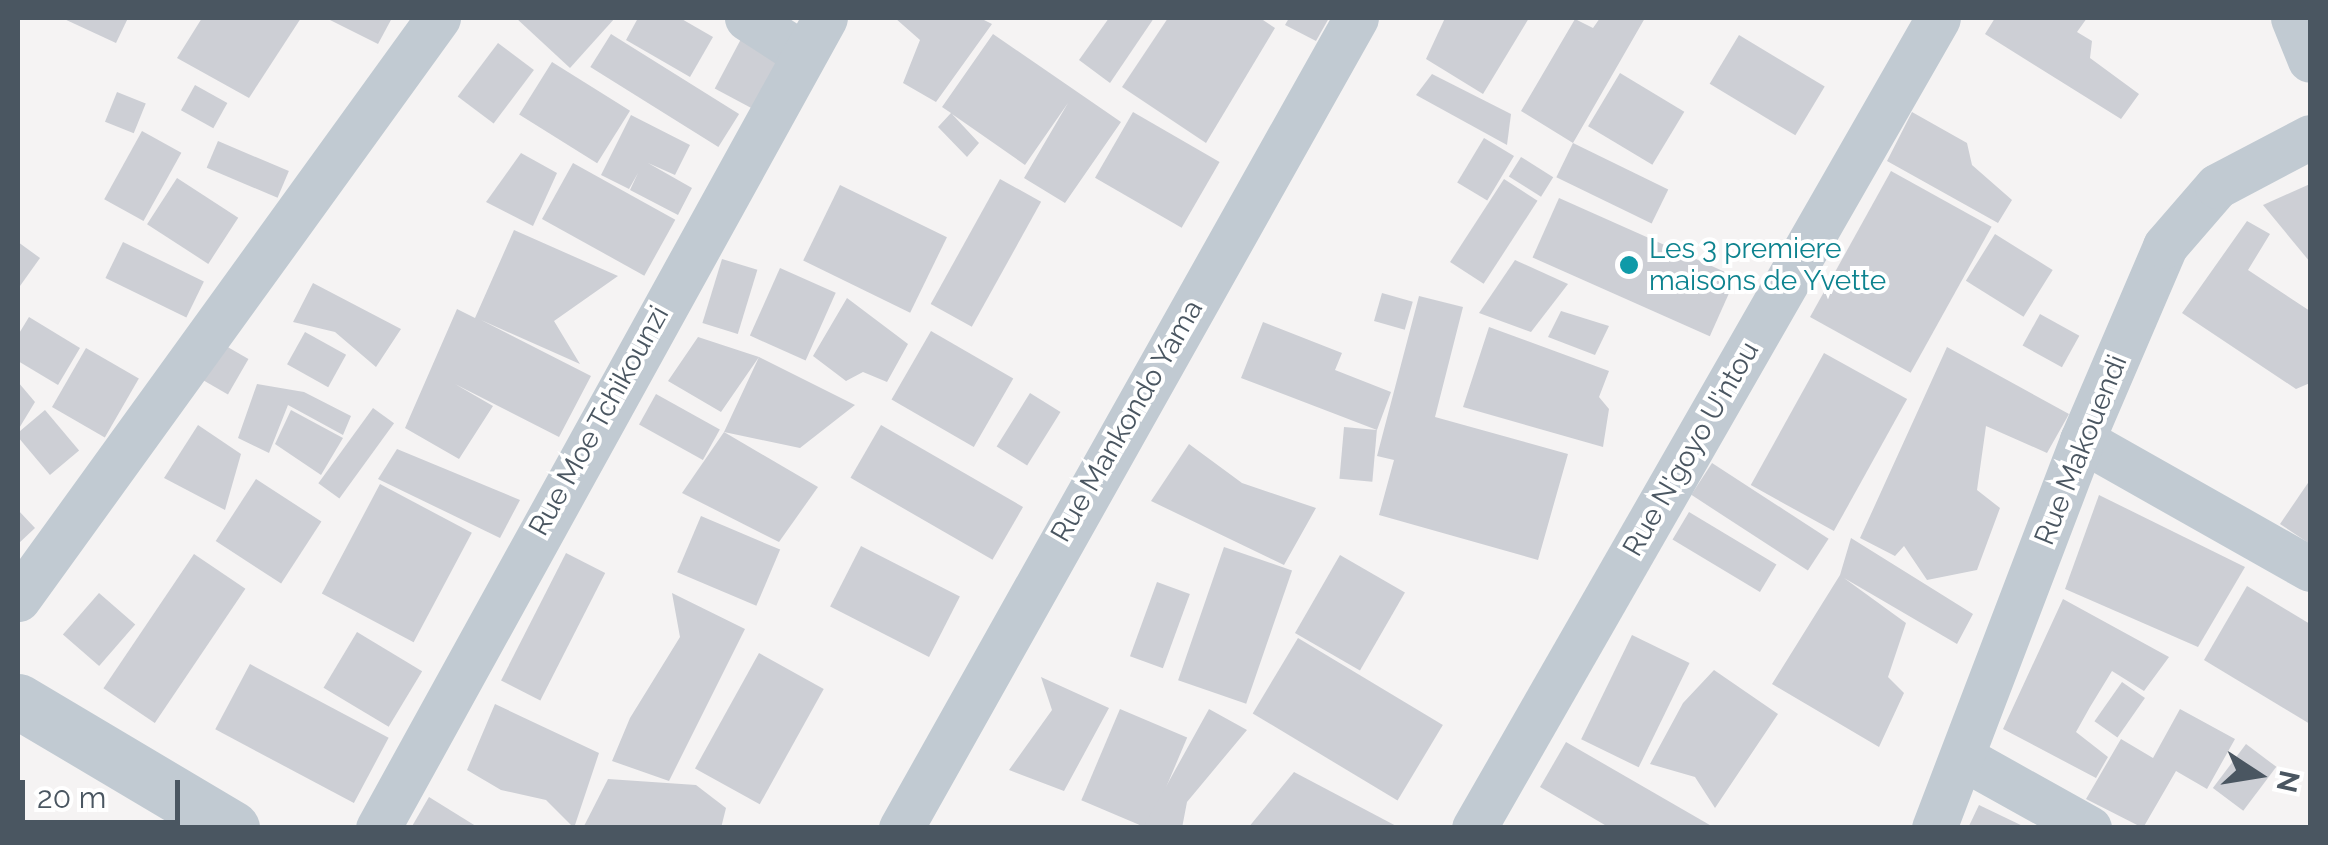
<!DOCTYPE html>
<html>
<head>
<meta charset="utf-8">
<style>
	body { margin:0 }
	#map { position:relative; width:2328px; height:845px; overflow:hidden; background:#f5f3f3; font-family:Raleway,sans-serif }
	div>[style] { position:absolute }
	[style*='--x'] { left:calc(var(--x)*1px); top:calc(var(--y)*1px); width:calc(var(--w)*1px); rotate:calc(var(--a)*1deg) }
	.building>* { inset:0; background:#cdcfd5; transform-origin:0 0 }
	.minor>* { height:45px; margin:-22.5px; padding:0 22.5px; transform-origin:22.5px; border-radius:22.5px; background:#c1cad2 }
	.tertiary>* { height:55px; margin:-27.5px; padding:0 27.5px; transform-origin:27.5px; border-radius:27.5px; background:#c1cad2 }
	.dots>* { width:28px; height:28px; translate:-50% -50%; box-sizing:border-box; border:5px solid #fff; border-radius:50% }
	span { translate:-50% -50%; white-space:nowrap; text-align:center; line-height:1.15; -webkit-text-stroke:8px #fff; paint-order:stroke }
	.culture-label { font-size:28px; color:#0d838f }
	.left { translate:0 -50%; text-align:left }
	.street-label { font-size:28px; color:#4a5661 }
	.frame { position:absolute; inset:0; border:20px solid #4a5661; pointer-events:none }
	.north { position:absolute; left:2208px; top:725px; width:100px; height:100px; -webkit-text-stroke:8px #fff; paint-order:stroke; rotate:102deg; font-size:28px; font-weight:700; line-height:40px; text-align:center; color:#4a5661 }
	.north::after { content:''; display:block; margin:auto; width:35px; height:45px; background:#4a5661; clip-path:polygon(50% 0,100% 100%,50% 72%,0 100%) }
	.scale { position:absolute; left:20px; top:780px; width:160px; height:45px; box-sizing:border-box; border:5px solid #4a5661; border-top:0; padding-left:12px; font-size:30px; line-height:35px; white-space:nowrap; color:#4a5661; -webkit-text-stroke:8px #fff; paint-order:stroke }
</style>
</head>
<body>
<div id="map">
	<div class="building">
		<div style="clip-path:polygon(62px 18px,128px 18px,116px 43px)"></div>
		<div style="clip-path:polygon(202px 18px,301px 18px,249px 98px,177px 58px)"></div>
		<div style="clip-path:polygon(326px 18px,392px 18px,378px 44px)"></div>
		<div style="clip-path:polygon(516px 18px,615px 18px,570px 68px)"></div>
		<div style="clip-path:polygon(638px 18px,680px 18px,713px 37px,690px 77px,626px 40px)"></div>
		<div style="clip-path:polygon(895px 18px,980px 18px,992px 24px,936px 102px,903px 83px,920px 40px)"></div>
		<div style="clip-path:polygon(1109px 18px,1154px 18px,1110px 83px,1079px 60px)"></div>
		<div style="clip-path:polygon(1168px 18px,1260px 18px,1275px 28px,1206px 143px,1122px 87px)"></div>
		<div style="clip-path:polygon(1289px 18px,1329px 18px,1316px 41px,1285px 25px)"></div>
		<div style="clip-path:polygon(1445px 18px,1529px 18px,1483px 94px,1426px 59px)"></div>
		<div style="clip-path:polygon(1600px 18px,1645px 18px,1573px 143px,1521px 111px,1575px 19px,1593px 28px)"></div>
		<div style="clip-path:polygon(1995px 18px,2087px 18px,2077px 32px,2092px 41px,2090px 58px,2139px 94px,2121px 119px,1985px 34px)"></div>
		<div style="left:611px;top:34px;width:151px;height:39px;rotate:32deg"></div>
		<div style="clip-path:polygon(993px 34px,1121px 122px,1065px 203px,1024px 178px,1068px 103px,1025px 165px,952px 114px,979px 143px,967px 157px,938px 127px,951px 113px,942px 107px)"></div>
		<div style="left:1739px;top:35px;width:100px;height:57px;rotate:31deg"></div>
		<div style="left:741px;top:39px;width:43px;height:56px;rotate:28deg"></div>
		<div style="left:498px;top:43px;width:45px;height:67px;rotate:37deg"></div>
		<div style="left:552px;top:62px;width:92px;height:62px;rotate:32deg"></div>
		<div style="left:1620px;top:73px;width:75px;height:62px;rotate:31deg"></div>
		<div style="clip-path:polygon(1432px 74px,1511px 114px,1507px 145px,1416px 95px)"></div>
		<div style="left:195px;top:85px;width:37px;height:29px;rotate:29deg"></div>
		<div style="left:117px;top:92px;width:31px;height:32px;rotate:22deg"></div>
		<div style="left:1133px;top:112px;width:100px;height:76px;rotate:30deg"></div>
		<div style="clip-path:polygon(1912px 112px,1967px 143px,1972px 165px,2012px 200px,1998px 223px,1887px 161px)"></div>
		<div style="clip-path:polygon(631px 115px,690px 145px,675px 175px,648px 163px,692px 188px,678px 215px,630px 190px,638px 173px,629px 189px,601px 175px)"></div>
		<div style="left:142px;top:131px;width:45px;height:78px;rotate:29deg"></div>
		<div style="left:1484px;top:138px;width:35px;height:52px;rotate:31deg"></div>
		<div style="left:218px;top:141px;width:77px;height:29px;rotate:23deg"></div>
		<div style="left:1573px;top:143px;width:106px;height:38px;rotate:26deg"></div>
		<div style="clip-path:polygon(521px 153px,557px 173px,533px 226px,486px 202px)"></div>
		<div style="left:1521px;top:157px;width:38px;height:23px;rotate:32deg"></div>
		<div style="left:573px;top:163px;width:117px;height:64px;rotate:29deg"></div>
		<div style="left:1891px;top:171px;width:115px;height:167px;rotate:29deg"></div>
		<div style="left:177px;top:178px;width:73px;height:55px;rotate:33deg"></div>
		<div style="left:1000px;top:179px;width:47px;height:143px;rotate:29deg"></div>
		<div style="left:1504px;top:179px;width:40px;height:99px;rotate:33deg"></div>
		<div style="clip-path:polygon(2310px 184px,2310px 262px,2263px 205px)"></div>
		<div style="left:840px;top:185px;width:119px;height:84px;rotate:26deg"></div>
		<div style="left:1559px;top:198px;width:194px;height:65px;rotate:24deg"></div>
		<div style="clip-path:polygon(2247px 221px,2270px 234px,2248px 270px,2310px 311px,2310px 383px,2296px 389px,2182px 313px)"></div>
		<div style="clip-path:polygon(514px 230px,618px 276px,554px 321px,580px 364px,481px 320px,591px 376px,559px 437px,455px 384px,493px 406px,459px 459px,405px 428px,457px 309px,475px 318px)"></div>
		<div style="left:1995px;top:234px;width:68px;height:55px;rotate:32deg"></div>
		<div style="clip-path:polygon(18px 242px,40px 258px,20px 286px,18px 284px)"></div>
		<div style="left:123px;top:242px;width:90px;height:40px;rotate:26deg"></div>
		<div style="left:722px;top:259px;width:37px;height:67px;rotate:17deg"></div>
		<div style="clip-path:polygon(1515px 260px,1568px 284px,1531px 332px,1479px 313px)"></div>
		<div style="left:780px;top:268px;width:61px;height:74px;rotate:24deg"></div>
		<div style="clip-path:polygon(313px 283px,401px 329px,376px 367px,335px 332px,293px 322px)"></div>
		<div style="left:1382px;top:293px;width:32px;height:29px;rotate:16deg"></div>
		<div style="clip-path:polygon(1419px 296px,1463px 307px,1435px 417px,1568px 454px,1538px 560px,1379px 515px,1394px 460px,1377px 456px)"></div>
		<div style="clip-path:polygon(847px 298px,908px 344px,887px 382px,863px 372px,846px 381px,813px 356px)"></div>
		<div style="clip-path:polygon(1561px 311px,1609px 326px,1595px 355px,1548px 337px)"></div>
		<div style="left:2040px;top:314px;width:45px;height:36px;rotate:29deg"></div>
		<div style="clip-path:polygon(29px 317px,80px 348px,58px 385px,18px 361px,18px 335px)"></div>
		<div style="clip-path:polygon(1263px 322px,1342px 353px,1335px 370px,1391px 392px,1377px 430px,1241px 378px)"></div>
		<div style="clip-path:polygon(1489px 327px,1609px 371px,1599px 397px,1609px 409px,1603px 447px,1463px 407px)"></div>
		<div style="left:931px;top:331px;width:95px;height:79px;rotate:30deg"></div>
		<div style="left:305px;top:332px;width:47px;height:37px;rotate:29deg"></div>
		<div style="clip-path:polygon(698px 337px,759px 357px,855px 405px,800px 448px,724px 432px,759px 357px,721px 412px,668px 381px)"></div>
		<div style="left:219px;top:342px;width:34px;height:41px;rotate:30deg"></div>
		<div style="clip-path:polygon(1947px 347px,2069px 414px,2047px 453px,1986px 426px,1977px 490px,2000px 508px,1977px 570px,1927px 580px,1904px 546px,1895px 556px,1860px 538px)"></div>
		<div style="left:86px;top:348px;width:61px;height:68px;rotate:30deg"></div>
		<div style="left:1824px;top:353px;width:95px;height:151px;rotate:29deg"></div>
		<div style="clip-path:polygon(18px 382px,35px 402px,18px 430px)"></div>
		<div style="clip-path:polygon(257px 384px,304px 392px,351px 416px,343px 435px,288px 405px,269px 453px,238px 438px)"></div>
		<div style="left:1030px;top:393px;width:36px;height:63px;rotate:32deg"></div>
		<div style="left:656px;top:394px;width:73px;height:35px;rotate:29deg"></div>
		<div style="left:373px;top:408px;width:26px;height:93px;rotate:36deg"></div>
		<div style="left:45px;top:410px;width:53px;height:38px;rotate:50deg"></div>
		<div style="clip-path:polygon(291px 410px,343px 438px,321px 475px,275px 444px)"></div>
		<div style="clip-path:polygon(198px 425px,241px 454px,225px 510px,164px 478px)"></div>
		<div style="left:881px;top:425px;width:164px;height:61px;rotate:30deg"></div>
		<div style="left:1344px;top:427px;width:33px;height:52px;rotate:5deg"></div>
		<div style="clip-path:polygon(724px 432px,818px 487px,779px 542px,682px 493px)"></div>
		<div style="clip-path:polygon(1189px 444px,1242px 483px,1316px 508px,1284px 565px,1151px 501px)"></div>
		<div style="clip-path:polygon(397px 449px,520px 500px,500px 538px,378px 479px)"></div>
		<div style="left:1712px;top:463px;width:139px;height:38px;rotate:33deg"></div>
		<div style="left:256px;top:479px;width:78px;height:74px;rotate:33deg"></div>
		<div style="clip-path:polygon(2310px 480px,2310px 544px,2280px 524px)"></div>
		<div style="left:380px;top:484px;width:104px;height:124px;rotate:28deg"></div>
		<div style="clip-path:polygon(2099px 495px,2245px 567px,2198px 647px,2065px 589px)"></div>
		<div style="clip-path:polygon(18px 510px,35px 528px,18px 544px)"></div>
		<div style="left:1689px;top:512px;width:102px;height:32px;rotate:31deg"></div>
		<div style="left:701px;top:516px;width:86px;height:61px;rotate:23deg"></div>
		<div style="clip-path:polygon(1851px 538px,1973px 614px,1957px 644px,1844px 578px,1906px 623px,1888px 677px,1904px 693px,1879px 747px,1772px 684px,1840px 575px)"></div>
		<div style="left:861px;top:546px;width:111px;height:68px;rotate:27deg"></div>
		<div style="left:1224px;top:547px;width:72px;height:141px;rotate:19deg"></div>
		<div style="left:566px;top:553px;width:44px;height:143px;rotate:27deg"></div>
		<div style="left:194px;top:554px;width:62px;height:162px;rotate:34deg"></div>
		<div style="left:1340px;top:555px;width:75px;height:90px;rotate:30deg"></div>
		<div style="left:1157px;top:582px;width:35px;height:79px;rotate:20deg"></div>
		<div style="clip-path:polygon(2247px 586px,2310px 624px,2310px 724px,2204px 660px)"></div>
		<div style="left:99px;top:593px;width:48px;height:55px;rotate:41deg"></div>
		<div style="clip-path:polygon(672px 593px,745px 629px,669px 781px,612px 761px,630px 718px,680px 637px)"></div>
		<div style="clip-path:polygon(2063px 599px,2169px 657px,2144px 691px,2112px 671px,2090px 707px,2076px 732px,2108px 757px,2096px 778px,2003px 729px)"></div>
		<div style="left:357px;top:632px;width:76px;height:65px;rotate:31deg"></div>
		<div style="left:1632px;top:635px;width:64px;height:116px;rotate:26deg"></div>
		<div style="left:1298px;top:638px;width:169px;height:88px;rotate:31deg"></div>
		<div style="left:759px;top:653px;width:74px;height:132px;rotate:29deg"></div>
		<div style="left:250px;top:664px;width:157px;height:74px;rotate:28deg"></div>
		<div style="clip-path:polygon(1714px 670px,1778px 714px,1715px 808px,1695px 777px,1650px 764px,1683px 703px)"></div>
		<div style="clip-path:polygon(1041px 677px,1109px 708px,1064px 791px,1009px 770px,1052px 710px)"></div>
		<div style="left:2122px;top:682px;width:28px;height:48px;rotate:35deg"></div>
		<div style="clip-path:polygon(495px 704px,599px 753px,574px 828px,546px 800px,501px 790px,467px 770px)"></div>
		<div style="left:1120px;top:709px;width:73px;height:99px;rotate:23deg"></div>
		<div style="clip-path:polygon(1209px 709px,1247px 730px,1187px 802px,1182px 828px,1143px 828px)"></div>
		<div style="clip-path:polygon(2180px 709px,2235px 739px,2207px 789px,2176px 771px,2143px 828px,2086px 799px,2121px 739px,2153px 758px)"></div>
		<div style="clip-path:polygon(1566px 742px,1715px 828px,1610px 828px,1540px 787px)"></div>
		<div style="left:2246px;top:744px;width:38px;height:55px;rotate:37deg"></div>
		<div style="clip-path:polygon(1294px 772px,1400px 828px,1248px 828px)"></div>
		<div style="clip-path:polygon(608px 779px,696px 785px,726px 808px,721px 828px,583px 828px)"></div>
		<div style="clip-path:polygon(429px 797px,479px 828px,411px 828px)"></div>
		<div style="clip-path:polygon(1979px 805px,2027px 828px,1968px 828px)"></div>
	</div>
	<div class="minor">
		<div style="--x:747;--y:18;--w:64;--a:32.9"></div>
		<div style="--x:2293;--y:18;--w:45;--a:68"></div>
		<div style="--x:2082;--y:440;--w:262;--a:29.5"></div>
		<div style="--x:18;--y:599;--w:717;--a:-54.14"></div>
		<div style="--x:1965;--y:759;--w:142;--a:29.1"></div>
		<div style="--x:378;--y:828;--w:925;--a:-61.11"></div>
		<div style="--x:901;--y:828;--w:929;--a:-60.68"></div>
		<div style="--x:1474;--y:828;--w:933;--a:-60.19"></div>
		<div style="--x:1934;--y:828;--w:415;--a:-69.1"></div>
		<div style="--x:2082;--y:440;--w:211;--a:-66.8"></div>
		<div style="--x:2165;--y:246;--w:79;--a:-49.1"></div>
		<div style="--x:2217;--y:186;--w:105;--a:-27.8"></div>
	</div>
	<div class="tertiary">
		<div style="--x:18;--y:701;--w:249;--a:30.7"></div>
	</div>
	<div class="dots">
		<div style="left:1629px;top:265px;background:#0f9aa8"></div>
	</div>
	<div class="culture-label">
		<span class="left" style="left:1649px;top:265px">Les 3 premiere<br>maisons de Yvette</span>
	</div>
	<div class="street-label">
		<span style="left:599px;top:421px;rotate:-61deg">Rue Moe Tchikounzi</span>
		<span style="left:1127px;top:421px;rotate:-60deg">Rue Mankondo Yama</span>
		<span style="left:1691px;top:449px;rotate:-60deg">Rue N'goyo U'ntou</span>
		<span style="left:2081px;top:450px;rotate:-68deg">Rue Makouendi</span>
	</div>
	<div class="frame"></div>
	<div class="north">N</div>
	<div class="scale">20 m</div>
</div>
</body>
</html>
